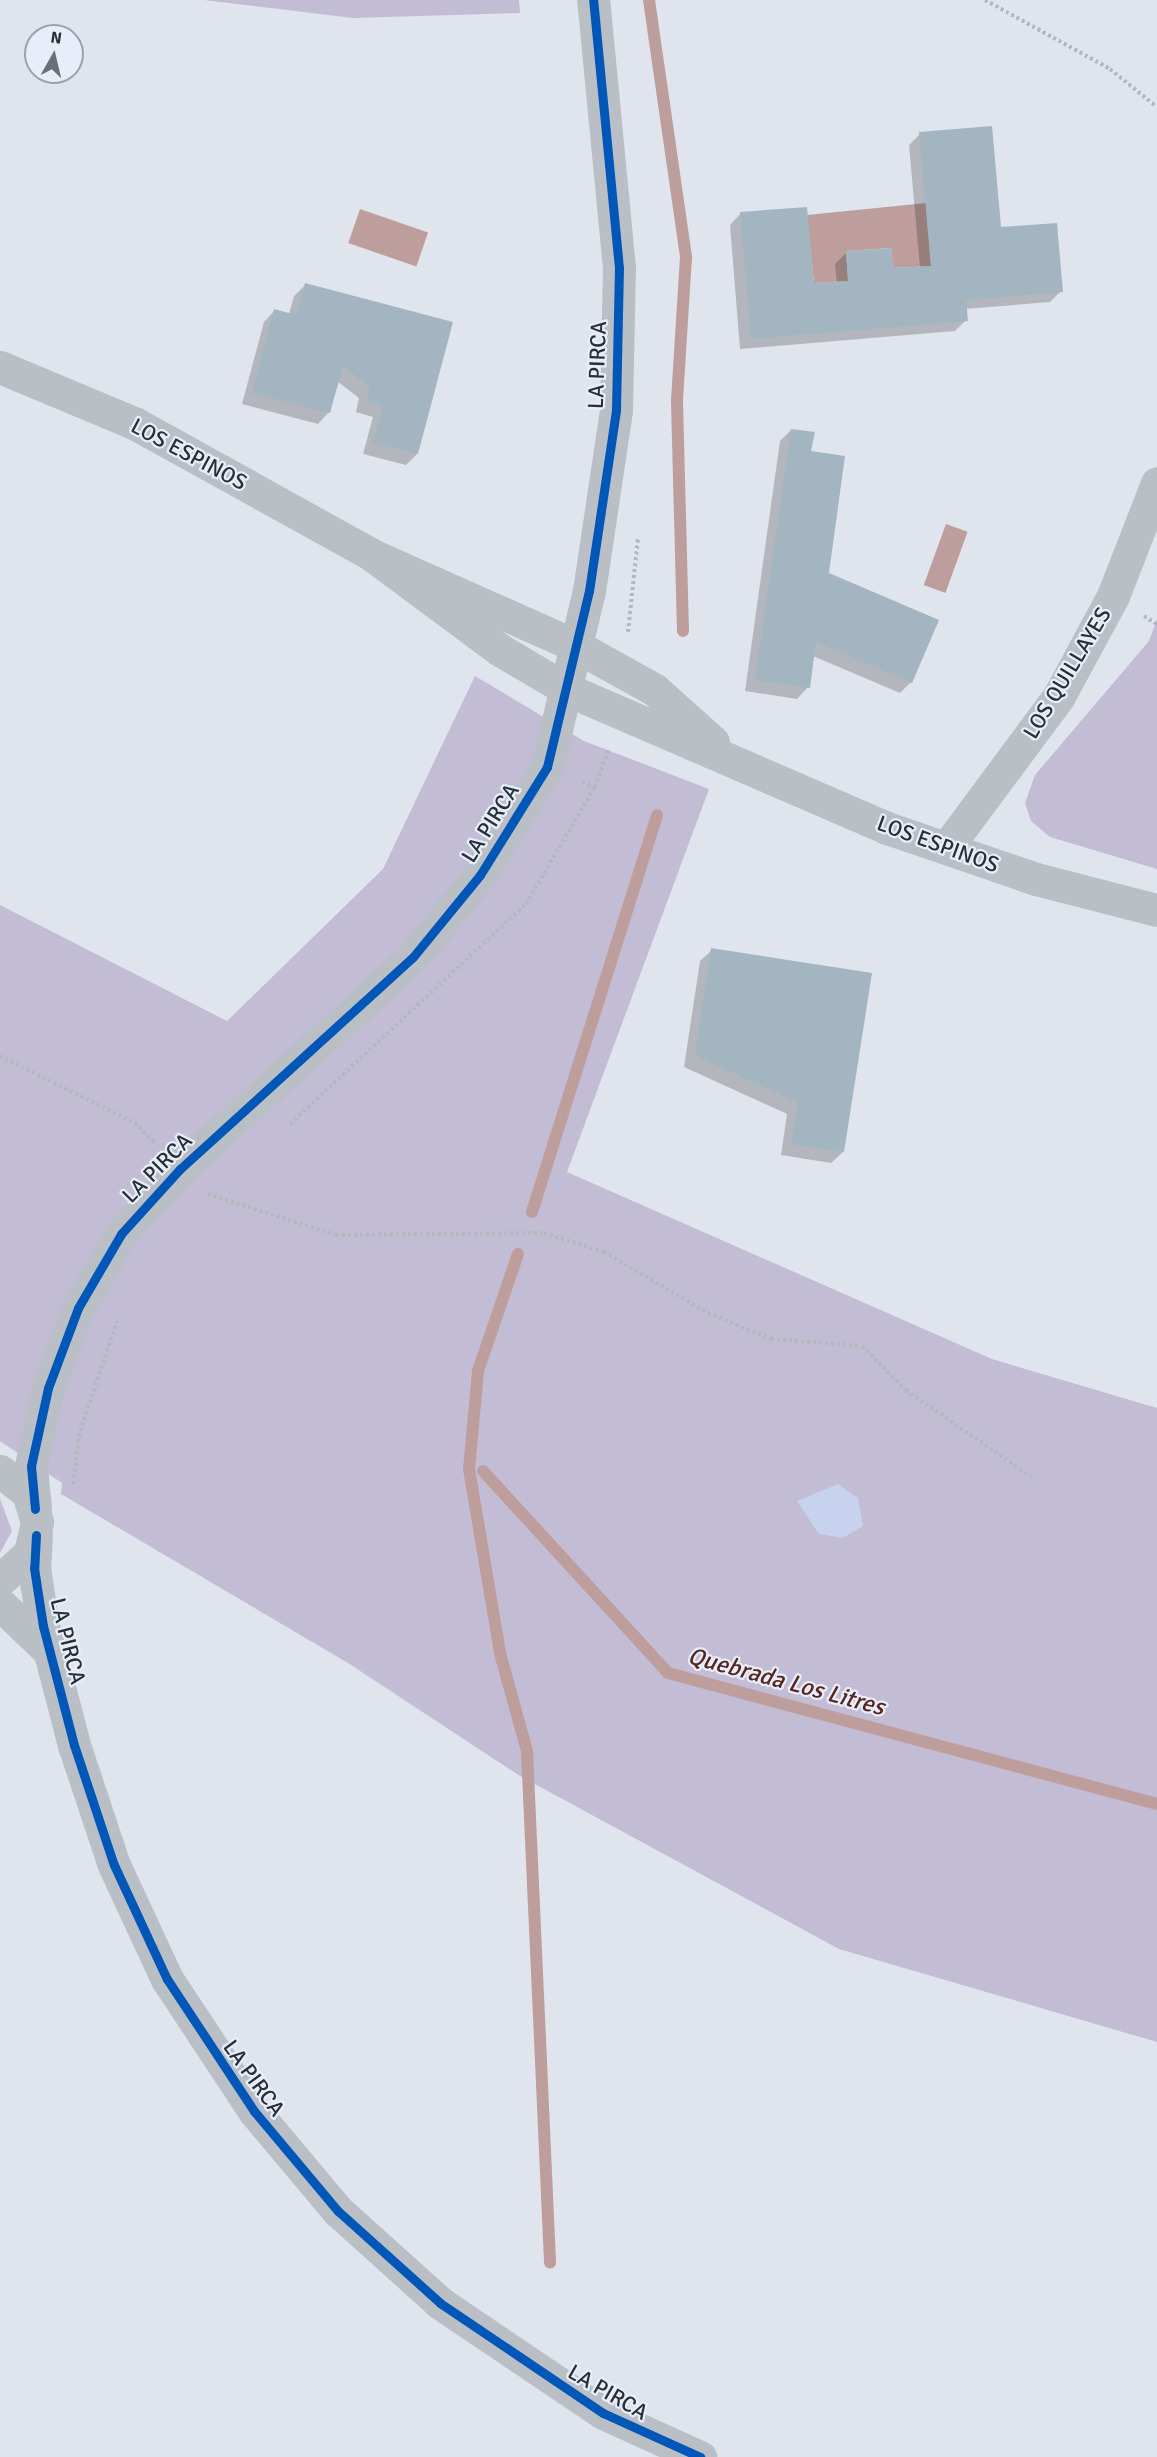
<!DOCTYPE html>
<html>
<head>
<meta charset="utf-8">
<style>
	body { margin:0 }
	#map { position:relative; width:1157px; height:2457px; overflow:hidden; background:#e0e5ed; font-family:Signika,sans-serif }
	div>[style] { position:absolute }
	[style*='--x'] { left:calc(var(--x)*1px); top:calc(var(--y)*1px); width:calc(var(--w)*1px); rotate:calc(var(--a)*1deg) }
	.green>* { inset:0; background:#c2bcd5 }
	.sand>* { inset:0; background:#c6d2ee }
	.water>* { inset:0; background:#be9e9c; transform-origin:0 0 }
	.shadow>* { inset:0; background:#0003 }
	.stream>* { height:12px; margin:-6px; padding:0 6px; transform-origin:6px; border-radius:6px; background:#be9e9c }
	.building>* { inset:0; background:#a2b5c0 }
	.path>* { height:4px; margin-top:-2px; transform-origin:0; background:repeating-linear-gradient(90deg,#b2b8be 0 3px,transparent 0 6px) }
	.minor>* { height:33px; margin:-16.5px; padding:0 16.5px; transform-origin:16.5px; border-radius:16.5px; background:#b9bfc5 }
	.cycleway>* { height:9px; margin:-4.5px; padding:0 4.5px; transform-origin:4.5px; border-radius:4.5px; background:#0057b8 }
	span { translate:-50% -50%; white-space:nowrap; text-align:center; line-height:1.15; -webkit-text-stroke:4.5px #e7eef9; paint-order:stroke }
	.street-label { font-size:22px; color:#273036 }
	.water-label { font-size:24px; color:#58241d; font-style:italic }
	.north { position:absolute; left:24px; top:24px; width:60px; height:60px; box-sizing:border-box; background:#e7eef9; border:2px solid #9aa2ab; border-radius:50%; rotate:8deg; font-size:16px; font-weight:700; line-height:24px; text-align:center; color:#273036 }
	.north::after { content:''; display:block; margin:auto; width:21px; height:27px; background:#686f76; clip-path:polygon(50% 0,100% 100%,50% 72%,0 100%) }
</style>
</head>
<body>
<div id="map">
	<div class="green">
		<div style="clip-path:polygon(204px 0,519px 0,520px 13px,353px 18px)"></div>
		<div style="clip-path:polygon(1157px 619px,1157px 869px,1050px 837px,1031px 821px,1025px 803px,1035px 775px,1149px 641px)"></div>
		<div style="clip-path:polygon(475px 676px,584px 741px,709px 789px,567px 1172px,992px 1359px,1157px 1408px,1157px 2042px,839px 1949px,520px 1776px,348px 1663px,61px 1494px,62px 1483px,0 1441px,0 905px,227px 1021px,383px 869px)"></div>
		<div style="clip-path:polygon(0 1499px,12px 1531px,0 1553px)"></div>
	</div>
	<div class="sand">
		<div style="clip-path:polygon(838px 1484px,858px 1498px,863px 1526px,843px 1538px,819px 1534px,797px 1501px)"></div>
	</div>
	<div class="water">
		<div style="clip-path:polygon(926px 203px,931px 266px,893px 268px,891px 248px,846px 251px,848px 281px,814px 283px,807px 215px)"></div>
		<div style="left:360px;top:209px;width:72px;height:36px;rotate:19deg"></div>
		<div style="left:946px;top:524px;width:23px;height:65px;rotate:20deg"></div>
	</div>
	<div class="shadow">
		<div style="clip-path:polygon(920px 134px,1000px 229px,1061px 291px,1050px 302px,965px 309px,966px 320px,955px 331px,740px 349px,730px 225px,741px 213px,812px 285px,837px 283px,835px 264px,846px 253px,892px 270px,920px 268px,909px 145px)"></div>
		<div style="clip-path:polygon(305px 285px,417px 454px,406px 465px,363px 454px,373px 417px,356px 412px,359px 398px,337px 381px,329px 412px,318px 424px,242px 404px,264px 322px,275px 310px,289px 314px,294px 296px)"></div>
		<div style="clip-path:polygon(791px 430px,810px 453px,827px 574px,911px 682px,900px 693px,813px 656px,808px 687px,797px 699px,745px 691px,780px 441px)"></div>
		<div style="clip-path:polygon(712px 950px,843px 1152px,831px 1163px,781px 1155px,787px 1114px,684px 1067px,700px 961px)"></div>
	</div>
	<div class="stream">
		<div style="--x:649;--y:0;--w:260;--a:81.8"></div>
		<div style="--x:686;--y:257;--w:145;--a:93.6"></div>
		<div style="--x:677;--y:402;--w:229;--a:88.5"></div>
		<div style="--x:532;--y:1212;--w:416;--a:-72.5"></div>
		<div style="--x:518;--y:1254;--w:124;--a:108.9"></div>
		<div style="--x:478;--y:1371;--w:98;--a:95.2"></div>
		<div style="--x:469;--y:1469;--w:187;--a:80.4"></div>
		<div style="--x:500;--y:1653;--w:102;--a:74.6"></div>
		<div style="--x:527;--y:1751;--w:512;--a:87.42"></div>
		<div style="--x:483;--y:1471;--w:274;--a:47.5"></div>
		<div style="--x:668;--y:1673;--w:506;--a:15"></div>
	</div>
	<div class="building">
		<div style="clip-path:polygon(992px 126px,1001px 227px,1057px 223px,1063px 292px,966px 300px,968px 321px,751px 339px,740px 212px,807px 207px,814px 283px,848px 281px,846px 251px,892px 248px,893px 268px,931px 266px,919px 132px)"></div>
		<div style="clip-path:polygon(305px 283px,453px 322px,418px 454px,373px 443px,383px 406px,366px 401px,370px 387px,343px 366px,330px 413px,252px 393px,274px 309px,296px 315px)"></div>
		<div style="clip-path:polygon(791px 429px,815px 432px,811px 451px,845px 456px,829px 573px,939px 620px,912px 683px,816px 642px,810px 688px,755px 680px)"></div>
		<div style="clip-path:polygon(711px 948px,872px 973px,844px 1152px,791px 1144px,798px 1103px,695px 1055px)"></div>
	</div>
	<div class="path">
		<div style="--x:985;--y:0;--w:143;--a:28.9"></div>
		<div style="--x:1110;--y:69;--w:60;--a:39"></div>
		<div style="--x:1144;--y:616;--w:15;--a:32"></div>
		<div style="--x:628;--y:632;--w:95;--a:-83.9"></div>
		<div style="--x:582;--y:782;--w:14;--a:21"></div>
		<div style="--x:0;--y:1056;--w:151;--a:26.4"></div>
		<div style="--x:135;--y:1123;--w:28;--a:45"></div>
		<div style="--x:290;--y:1124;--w:323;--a:-43"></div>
		<div style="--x:526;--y:904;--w:136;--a:-59.5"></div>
		<div style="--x:595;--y:787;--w:41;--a:-70.3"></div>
		<div style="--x:208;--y:1194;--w:134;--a:17.8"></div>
		<div style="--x:336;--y:1235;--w:208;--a:-0.6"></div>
		<div style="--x:544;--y:1233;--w:63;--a:17.6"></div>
		<div style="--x:604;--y:1252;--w:121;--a:30.4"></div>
		<div style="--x:708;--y:1313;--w:68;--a:22.4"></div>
		<div style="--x:771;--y:1339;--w:91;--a:4.4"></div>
		<div style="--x:862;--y:1346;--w:62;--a:45"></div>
		<div style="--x:906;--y:1390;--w:152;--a:34.8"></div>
		<div style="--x:73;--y:1484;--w:53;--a:-82.5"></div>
		<div style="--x:80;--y:1431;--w:116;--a:-71.4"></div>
	</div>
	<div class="minor">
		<div style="--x:0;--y:367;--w:147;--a:22.7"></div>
		<div style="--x:136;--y:424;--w:270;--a:29"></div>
		<div style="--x:372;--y:555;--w:223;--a:24"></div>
		<div style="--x:576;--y:646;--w:90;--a:29.1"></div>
		<div style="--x:655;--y:690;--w:78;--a:41.9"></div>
		<div style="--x:372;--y:555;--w:159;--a:36.6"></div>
		<div style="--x:500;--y:650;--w:79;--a:30.5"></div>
		<div style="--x:568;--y:690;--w:348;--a:23.4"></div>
		<div style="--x:887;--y:828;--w:157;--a:18.9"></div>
		<div style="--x:1036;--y:879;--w:125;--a:14.4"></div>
		<div style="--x:947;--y:847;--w:188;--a:-53.4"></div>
		<div style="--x:1059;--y:696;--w:114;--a:-61.6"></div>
		<div style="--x:1113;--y:596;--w:121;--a:-68.7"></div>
		<div style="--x:0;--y:1471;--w:36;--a:38"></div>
		<div style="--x:28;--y:1493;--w:30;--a:73"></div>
		<div style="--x:37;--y:1522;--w:32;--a:103"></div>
		<div style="--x:30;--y:1553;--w:40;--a:138"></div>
		<div style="--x:35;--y:1509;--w:43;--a:-95.3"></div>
		<div style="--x:31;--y:1466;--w:80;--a:-77.7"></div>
		<div style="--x:48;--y:1388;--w:85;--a:-69.4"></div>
		<div style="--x:78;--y:1308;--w:86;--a:-59.8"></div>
		<div style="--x:121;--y:1234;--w:88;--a:-47.8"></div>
		<div style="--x:180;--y:1169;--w:315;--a:-42.3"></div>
		<div style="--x:413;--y:957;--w:106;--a:-50.7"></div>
		<div style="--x:480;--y:875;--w:127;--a:-58.2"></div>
		<div style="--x:547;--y:767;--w:181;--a:-76.6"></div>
		<div style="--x:589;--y:591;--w:183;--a:-81.5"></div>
		<div style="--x:616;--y:410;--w:142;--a:-88.8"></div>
		<div style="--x:619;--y:268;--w:269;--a:-95.5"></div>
		<div style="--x:36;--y:1535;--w:33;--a:93"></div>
		<div style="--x:34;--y:1568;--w:59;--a:81.2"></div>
		<div style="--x:43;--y:1626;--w:123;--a:75.4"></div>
		<div style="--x:74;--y:1745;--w:126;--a:71.6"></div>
		<div style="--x:114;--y:1865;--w:126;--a:65.1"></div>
		<div style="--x:167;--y:1979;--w:158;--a:56.6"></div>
		<div style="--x:254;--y:2111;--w:131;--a:50"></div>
		<div style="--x:338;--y:2211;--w:137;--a:42"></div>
		<div style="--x:440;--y:2303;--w:197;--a:34"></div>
		<div style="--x:603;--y:2413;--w:107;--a:24.4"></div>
		<div style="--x:0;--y:1604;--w:66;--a:43.8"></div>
	</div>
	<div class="cycleway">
		<div style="--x:35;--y:1509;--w:43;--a:-95.3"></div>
		<div style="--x:31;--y:1466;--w:80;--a:-77.7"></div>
		<div style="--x:48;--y:1388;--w:85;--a:-69.4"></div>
		<div style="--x:78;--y:1308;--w:86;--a:-59.8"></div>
		<div style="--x:121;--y:1234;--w:88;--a:-47.8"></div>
		<div style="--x:180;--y:1169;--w:315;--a:-42.3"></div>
		<div style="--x:413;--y:957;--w:106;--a:-50.7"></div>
		<div style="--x:480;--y:875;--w:127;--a:-58.2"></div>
		<div style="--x:547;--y:767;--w:181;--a:-76.6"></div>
		<div style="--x:589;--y:591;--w:183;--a:-81.5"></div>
		<div style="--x:616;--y:410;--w:142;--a:-88.8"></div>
		<div style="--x:619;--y:268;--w:269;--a:-95.5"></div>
		<div style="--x:36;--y:1535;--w:33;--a:93"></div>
		<div style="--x:34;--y:1568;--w:59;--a:81.2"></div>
		<div style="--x:43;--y:1626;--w:123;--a:75.4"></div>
		<div style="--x:74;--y:1745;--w:126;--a:71.6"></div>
		<div style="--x:114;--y:1865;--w:126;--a:65.1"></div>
		<div style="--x:167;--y:1979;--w:158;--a:56.6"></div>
		<div style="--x:254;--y:2111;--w:131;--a:50"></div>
		<div style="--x:338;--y:2211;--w:137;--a:42"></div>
		<div style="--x:440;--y:2303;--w:197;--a:34"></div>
		<div style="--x:603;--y:2413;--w:107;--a:24.4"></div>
	</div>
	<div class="street-label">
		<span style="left:597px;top:365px;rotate:-88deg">LA PIRCA</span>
		<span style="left:189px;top:454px;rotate:28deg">LOS ESPINOS</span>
		<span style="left:1067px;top:673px;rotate:-59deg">LOS QUILLAYES</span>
		<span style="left:490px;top:823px;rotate:-58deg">LA PIRCA</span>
		<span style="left:938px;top:844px;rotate:20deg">LOS ESPINOS</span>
		<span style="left:157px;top:1168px;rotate:-45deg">LA PIRCA</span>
		<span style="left:68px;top:1641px;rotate:76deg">LA PIRCA</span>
		<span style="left:254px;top:2078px;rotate:54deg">LA PIRCA</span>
		<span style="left:608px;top:2392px;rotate:30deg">LA PIRCA</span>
	</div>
	<div class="water-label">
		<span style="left:786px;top:1682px;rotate:15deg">Quebrada Los Litres</span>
	</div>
	<div class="north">N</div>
</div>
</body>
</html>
